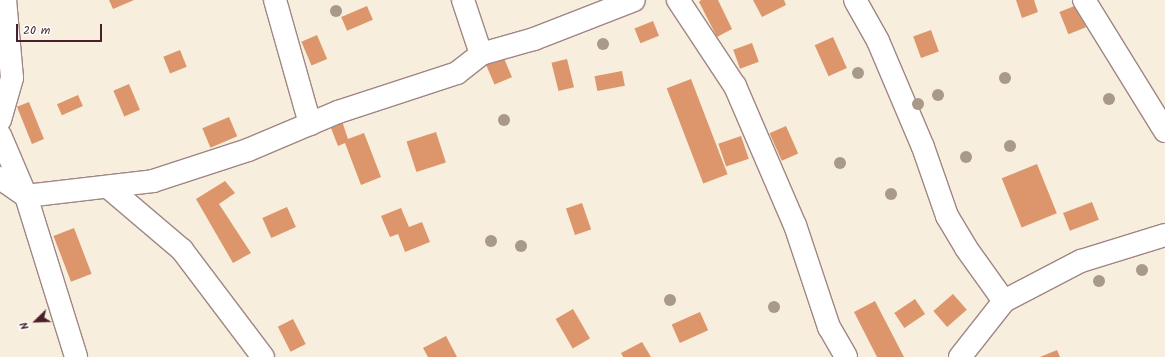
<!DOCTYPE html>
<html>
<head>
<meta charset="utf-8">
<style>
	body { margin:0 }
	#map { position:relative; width:1165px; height:357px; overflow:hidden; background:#f7eedd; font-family:Kalam,sans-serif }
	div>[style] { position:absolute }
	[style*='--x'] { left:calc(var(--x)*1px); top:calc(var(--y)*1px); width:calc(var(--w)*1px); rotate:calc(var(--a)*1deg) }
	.building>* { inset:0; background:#dd966b; transform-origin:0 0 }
	.roads { filter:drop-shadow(1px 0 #a08684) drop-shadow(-1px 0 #a08684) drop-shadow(0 1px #a08684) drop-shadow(0 -1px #a08684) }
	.minor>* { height:22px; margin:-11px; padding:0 11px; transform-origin:11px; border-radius:11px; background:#fff }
	.trees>* { width:12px; height:12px; margin:-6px; border-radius:50%; background:#a89988 }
	span { translate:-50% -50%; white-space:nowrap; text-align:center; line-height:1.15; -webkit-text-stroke:4px #fff; paint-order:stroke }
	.north { position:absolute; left:16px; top:301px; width:40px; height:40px; -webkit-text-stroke:3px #fff; paint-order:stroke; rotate:247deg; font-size:11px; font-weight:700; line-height:16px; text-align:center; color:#4a1f2b }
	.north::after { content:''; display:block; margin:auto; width:14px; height:18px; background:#4a1f2b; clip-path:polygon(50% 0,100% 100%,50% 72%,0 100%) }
	.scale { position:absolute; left:16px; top:24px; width:86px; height:18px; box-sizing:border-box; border:2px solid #4a1f2b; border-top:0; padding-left:5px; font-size:12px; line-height:14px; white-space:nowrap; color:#4a1f2b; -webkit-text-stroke:3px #fff; paint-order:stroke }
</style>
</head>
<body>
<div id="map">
	<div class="building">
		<div style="clip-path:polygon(109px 0,134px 0,113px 9px)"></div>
		<div style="clip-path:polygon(701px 0,718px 0,732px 29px,717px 37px,699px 2px)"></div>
		<div style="clip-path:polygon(753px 0,784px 0,786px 5px,762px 17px)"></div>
		<div style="clip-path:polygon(1016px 0,1034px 0,1038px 12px,1022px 18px)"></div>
		<div style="left:1077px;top:5px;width:24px;height:19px;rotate:68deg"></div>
		<div style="left:367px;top:6px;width:15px;height:28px;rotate:67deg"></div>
		<div style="left:653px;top:21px;width:16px;height:20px;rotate:68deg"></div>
		<div style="left:931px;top:30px;width:23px;height:19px;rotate:70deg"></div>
		<div style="left:317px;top:35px;width:26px;height:17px;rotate:67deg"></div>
		<div style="left:833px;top:37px;width:34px;height:20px;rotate:66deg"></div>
		<div style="left:752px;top:43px;width:20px;height:20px;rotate:70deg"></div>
		<div style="left:180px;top:50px;width:18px;height:18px;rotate:68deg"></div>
		<div style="left:503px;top:56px;width:23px;height:19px;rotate:67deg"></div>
		<div style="left:567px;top:59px;width:29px;height:16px;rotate:76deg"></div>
		<div style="left:622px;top:71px;width:15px;height:28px;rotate:79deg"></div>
		<div style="left:691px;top:79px;width:102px;height:26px;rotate:69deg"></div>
		<div style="left:129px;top:84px;width:28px;height:17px;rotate:67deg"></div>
		<div style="left:78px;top:95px;width:12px;height:23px;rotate:66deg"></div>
		<div style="left:29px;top:102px;width:40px;height:13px;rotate:68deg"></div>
		<div style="left:229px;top:117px;width:21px;height:29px;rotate:67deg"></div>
		<div style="clip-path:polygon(341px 118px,348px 139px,364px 133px,381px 177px,361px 185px,345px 143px,338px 146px,329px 123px)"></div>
		<div style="left:786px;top:126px;width:30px;height:18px;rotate:66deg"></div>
		<div style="left:436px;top:132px;width:32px;height:31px;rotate:72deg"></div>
		<div style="left:741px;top:136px;width:24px;height:24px;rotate:71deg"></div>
		<div style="left:1037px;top:164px;width:53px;height:38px;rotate:68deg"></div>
		<div style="clip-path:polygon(225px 181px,235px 193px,219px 204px,251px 253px,233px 263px,196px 199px)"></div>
		<div style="left:1092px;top:202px;width:19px;height:31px;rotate:69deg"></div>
		<div style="left:582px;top:203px;width:28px;height:17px;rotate:71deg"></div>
		<div style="left:287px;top:207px;width:22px;height:27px;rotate:66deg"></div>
		<div style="clip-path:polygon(401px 208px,409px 227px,422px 222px,430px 242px,405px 252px,398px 234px,390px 237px,381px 216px)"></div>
		<div style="left:74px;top:228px;width:49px;height:22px;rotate:69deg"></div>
		<div style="left:953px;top:294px;width:21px;height:26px;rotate:49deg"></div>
		<div style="left:915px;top:299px;width:18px;height:25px;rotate:56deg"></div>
		<div style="clip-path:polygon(875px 301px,904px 357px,877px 357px,854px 312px)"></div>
		<div style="left:573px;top:309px;width:34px;height:20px;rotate:60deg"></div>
		<div style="left:700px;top:312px;width:20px;height:31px;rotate:66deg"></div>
		<div style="left:293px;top:319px;width:28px;height:17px;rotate:63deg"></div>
		<div style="clip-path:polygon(446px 336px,457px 357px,428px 357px,423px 348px)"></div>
		<div style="clip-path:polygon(642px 342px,651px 357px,623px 357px,621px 353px)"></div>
		<div style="clip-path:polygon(1057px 350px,1060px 357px,1040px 357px)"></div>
	</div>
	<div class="roads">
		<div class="minor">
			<div style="--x:275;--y:0;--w:129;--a:74.2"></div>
			<div style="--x:463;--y:0;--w:57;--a:71.6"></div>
			<div style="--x:678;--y:0;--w:103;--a:56.5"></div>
			<div style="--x:735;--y:86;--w:151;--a:66.7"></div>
			<div style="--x:795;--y:225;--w:108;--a:71.6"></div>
			<div style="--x:829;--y:327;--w:34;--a:60"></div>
			<div style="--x:855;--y:0;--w:47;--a:60.7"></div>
			<div style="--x:878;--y:41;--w:115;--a:67"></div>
			<div style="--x:923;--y:147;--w:73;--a:70.8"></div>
			<div style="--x:947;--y:216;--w:37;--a:59"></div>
			<div style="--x:966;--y:248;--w:65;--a:54.4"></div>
			<div style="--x:1084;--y:0;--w:154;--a:58.3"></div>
			<div style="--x:0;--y:120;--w:44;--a:-74.1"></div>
			<div style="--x:12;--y:78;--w:78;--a:-95.1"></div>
			<div style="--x:0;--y:135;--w:66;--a:66.9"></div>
			<div style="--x:26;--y:196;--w:169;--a:72.7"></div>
			<div style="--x:0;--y:178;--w:32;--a:35"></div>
			<div style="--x:26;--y:196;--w:128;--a:-6.7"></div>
			<div style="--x:153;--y:181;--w:100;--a:-18.1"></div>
			<div style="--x:248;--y:150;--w:98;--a:-22.9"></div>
			<div style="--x:338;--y:112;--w:125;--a:-18.1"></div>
			<div style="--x:457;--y:73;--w:31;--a:-38"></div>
			<div style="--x:481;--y:54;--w:55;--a:-15.8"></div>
			<div style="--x:534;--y:39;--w:107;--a:-21.3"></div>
			<div style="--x:108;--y:187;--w:97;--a:40.4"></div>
			<div style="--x:182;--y:250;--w:134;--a:52.9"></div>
			<div style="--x:960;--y:357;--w:71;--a:-51.8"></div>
			<div style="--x:1004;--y:301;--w:87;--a:-27.5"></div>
			<div style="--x:1081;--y:261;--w:88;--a:-17.2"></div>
		</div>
	</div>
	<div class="trees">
		<div style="left:336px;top:11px"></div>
		<div style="left:603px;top:44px"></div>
		<div style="left:858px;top:73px"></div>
		<div style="left:1005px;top:78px"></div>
		<div style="left:938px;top:95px"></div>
		<div style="left:1109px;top:99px"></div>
		<div style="left:918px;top:104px"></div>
		<div style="left:504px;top:120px"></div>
		<div style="left:1010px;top:146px"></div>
		<div style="left:966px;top:157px"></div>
		<div style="left:840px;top:163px"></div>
		<div style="left:891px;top:194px"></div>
		<div style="left:491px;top:241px"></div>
		<div style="left:521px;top:246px"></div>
		<div style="left:1142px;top:270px"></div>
		<div style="left:1099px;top:281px"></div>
		<div style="left:670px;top:300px"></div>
		<div style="left:774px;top:307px"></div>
	</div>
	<div class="north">N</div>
	<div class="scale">20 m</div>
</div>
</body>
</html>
